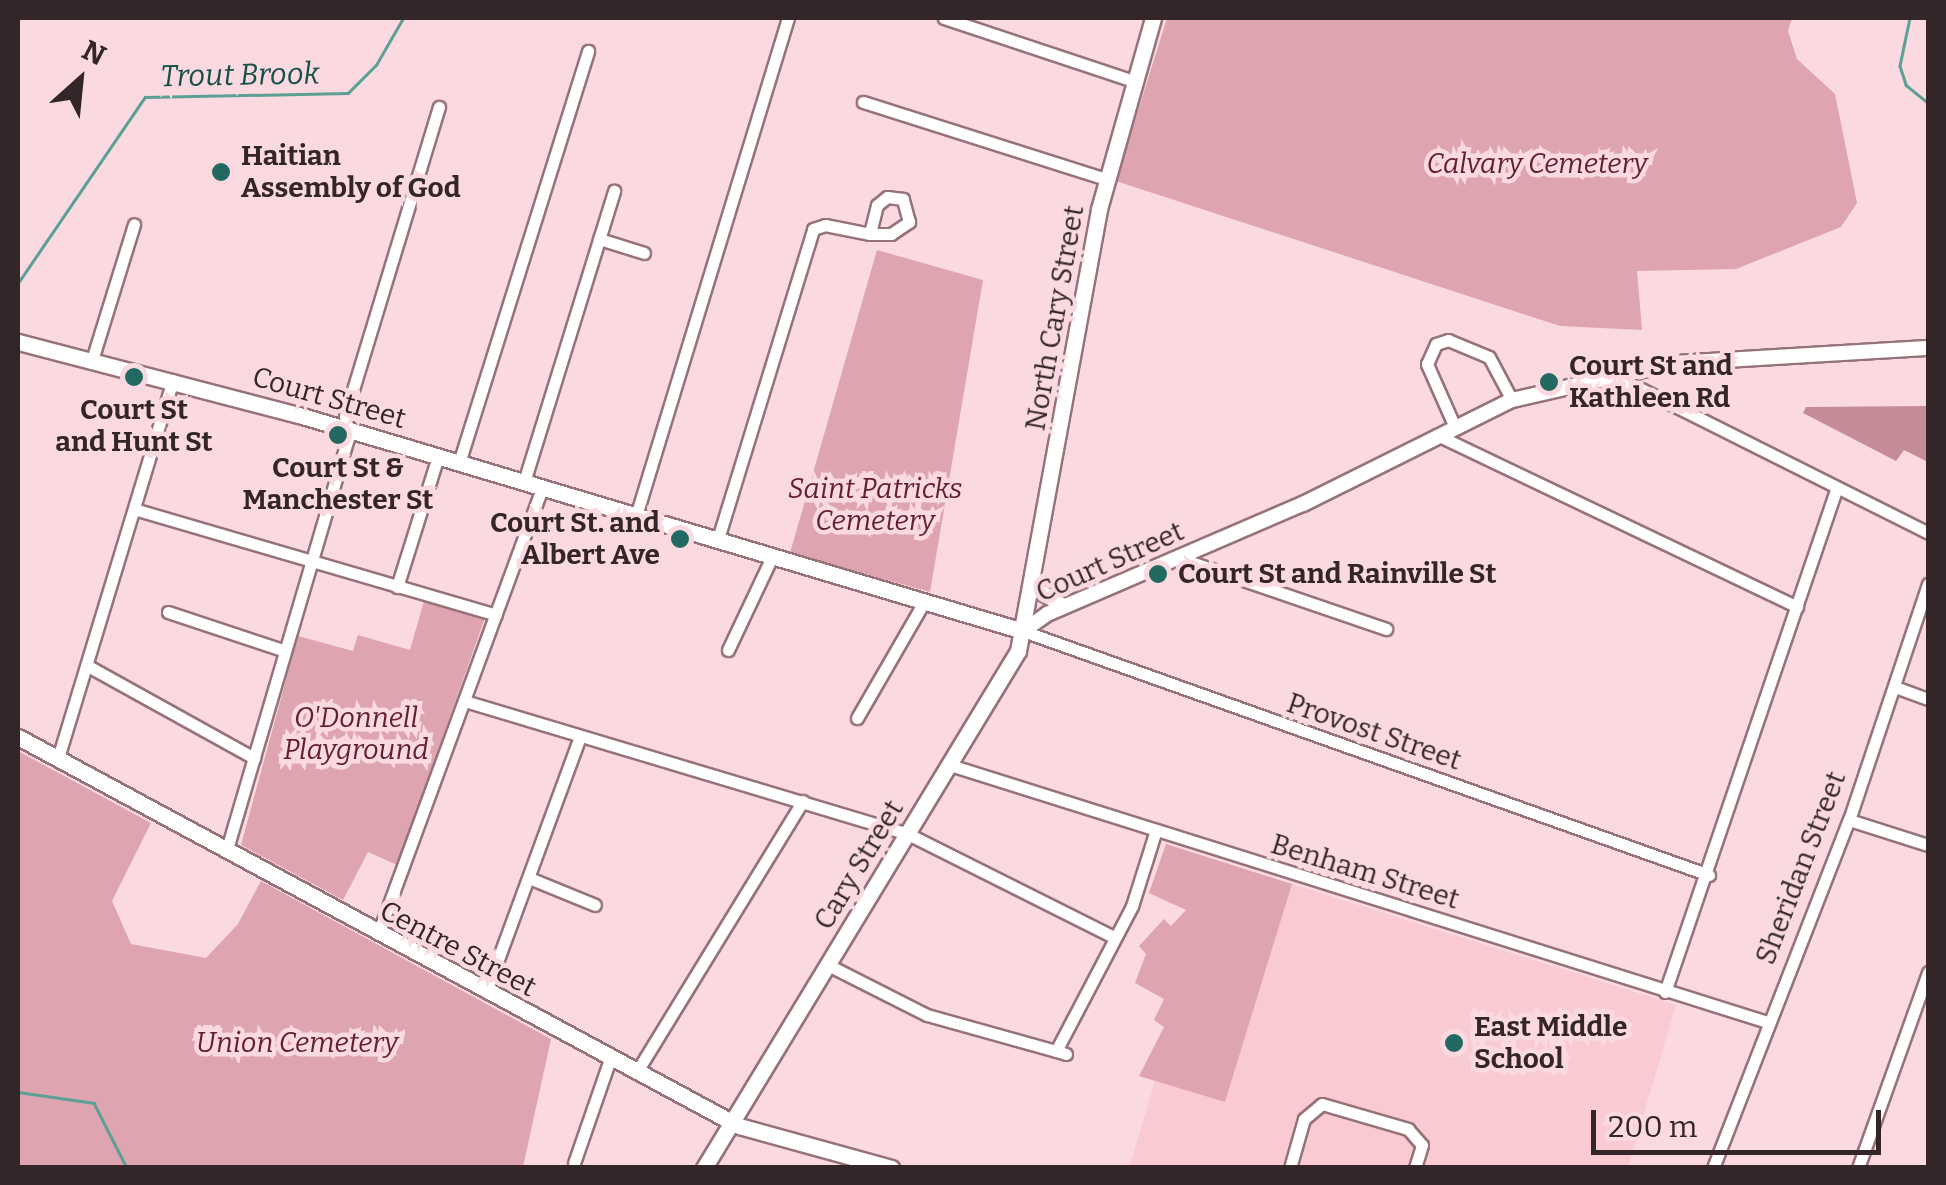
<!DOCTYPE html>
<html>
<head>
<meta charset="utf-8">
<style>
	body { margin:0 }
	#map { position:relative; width:1946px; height:1185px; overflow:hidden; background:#fadae0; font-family:Bitter,serif }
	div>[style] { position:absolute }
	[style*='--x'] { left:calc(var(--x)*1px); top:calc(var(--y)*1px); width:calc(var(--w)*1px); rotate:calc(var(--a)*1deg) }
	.built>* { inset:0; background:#facad3 }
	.green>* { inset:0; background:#dea5b0 }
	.forest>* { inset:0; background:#c58c97 }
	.stream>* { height:2.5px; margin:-1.25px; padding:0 1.25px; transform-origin:1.25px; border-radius:1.25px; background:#5b9f95 }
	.roads { filter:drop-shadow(2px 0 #967279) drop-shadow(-2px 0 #967279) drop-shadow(0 2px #967279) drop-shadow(0 -2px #967279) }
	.minor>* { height:11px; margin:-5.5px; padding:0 5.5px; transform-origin:5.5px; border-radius:5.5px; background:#fff }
	.tertiary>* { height:14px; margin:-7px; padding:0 7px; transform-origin:7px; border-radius:7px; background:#fff }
	.secondary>* { height:15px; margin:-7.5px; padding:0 7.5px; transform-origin:7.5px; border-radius:7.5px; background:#fff }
	.dots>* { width:28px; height:28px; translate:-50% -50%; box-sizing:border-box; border:5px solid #fadae0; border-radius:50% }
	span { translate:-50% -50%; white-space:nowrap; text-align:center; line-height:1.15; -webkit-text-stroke:9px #fadae0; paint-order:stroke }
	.poi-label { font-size:28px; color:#332528; font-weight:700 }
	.left { translate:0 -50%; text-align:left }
	.right { translate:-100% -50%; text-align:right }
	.park-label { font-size:28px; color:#631e32; font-style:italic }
	.street-label { font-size:28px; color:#332528 }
	.water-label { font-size:30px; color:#155049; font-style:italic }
	.frame { position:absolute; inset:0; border:20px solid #332528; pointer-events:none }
	.north { position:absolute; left:30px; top:30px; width:100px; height:100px; -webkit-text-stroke:8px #fadae0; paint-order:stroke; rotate:27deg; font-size:28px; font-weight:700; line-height:40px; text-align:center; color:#332528 }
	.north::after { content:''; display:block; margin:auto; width:35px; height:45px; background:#332528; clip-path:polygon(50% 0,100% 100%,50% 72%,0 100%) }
	.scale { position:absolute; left:1591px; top:1110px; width:290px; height:45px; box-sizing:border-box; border:5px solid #332528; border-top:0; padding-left:12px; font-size:30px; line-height:35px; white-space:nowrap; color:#332528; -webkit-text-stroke:8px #fadae0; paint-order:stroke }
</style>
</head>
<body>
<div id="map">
	<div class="built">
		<div style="clip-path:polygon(1292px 884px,1676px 1005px,1628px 1167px,1129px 1168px,1155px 1081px,1225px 1101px)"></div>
	</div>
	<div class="green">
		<div style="clip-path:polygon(1167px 18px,1792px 18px,1788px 31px,1797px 59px,1835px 94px,1857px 203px,1841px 227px,1736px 269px,1637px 271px,1642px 330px,1560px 326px,1116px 181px)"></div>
		<div style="clip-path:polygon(877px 250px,983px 280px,930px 592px,790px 553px)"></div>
		<div style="clip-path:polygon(424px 601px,485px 618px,397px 865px,368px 852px,343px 900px,241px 845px,298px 636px,353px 651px,358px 635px,410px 650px)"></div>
		<div style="clip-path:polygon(18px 751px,151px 823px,112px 901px,131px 944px,206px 958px,238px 924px,261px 881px,551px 1039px,523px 1167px,18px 1167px)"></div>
		<div style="clip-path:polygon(1166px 844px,1292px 884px,1225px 1102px,1139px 1076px,1164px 1027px,1154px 1020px,1164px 999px,1135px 983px,1146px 954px,1139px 946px,1164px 919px,1171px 926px,1186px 910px,1149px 893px)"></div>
	</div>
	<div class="forest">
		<div style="clip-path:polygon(1928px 406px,1928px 462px,1904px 450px,1896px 461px,1803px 413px,1806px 407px)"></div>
	</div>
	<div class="stream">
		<div style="--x:1910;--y:18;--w:49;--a:101.8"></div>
		<div style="--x:1900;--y:66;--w:20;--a:72"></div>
		<div style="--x:1906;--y:85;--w:28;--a:39"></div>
		<div style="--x:18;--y:283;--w:225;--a:-55.7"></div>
		<div style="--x:145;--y:97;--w:203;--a:-1.1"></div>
		<div style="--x:348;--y:93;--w:40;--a:-45"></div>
		<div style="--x:376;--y:65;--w:54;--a:-60.1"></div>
		<div style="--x:18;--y:1092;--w:77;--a:8.2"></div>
		<div style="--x:94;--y:1103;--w:73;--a:63.1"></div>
	</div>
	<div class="roads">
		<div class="minor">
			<div style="--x:944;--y:18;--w:199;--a:18.4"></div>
			<div style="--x:863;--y:102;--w:255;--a:17.6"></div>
			<div style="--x:599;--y:239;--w:47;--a:17.3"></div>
			<div style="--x:92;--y:360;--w:142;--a:-72.8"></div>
			<div style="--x:1615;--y:376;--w:350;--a:26.6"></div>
			<div style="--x:1454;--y:425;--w:67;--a:-113.9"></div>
			<div style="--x:1427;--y:364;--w:22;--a:-66"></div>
			<div style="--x:1436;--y:344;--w:13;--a:-18"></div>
			<div style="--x:1448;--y:340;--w:44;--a:22.5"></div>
			<div style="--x:1489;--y:357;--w:49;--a:61.9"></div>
			<div style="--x:1437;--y:435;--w:399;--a:25.5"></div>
			<div style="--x:459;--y:463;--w:432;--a:-72.6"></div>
			<div style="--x:524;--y:482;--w:305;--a:-72.8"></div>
			<div style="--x:134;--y:509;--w:377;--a:16.3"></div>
			<div style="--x:636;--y:516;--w:521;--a:-73.03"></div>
			<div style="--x:717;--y:542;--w:327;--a:-72.9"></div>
			<div style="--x:813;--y:229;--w:13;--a:-18"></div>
			<div style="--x:825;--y:225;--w:46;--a:11.3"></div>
			<div style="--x:870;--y:234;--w:21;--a:0"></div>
			<div style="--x:891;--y:234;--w:22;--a:-34"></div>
			<div style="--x:909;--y:222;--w:24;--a:-105"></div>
			<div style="--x:903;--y:199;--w:16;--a:-173"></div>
			<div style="--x:887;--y:197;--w:13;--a:141"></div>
			<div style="--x:877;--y:205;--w:30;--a:104"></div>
			<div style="--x:1179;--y:558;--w:219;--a:18.9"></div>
			<div style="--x:397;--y:587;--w:137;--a:-72.6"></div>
			<div style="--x:168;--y:612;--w:123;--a:18.4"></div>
			<div style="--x:1023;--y:631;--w:728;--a:19.58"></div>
			<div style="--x:728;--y:650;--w:101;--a:-64.7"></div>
			<div style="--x:88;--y:666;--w:190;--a:29"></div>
			<div style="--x:1895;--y:687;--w:35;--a:20"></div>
			<div style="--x:465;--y:701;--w:463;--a:16.7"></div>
			<div style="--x:908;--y:834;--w:230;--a:26.6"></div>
			<div style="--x:857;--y:718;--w:134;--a:-60"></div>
			<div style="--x:58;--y:758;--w:395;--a:-73.1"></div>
			<div style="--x:950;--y:765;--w:856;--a:17.46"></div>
			<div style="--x:1849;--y:820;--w:83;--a:17.6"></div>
			<div style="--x:227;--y:849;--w:427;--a:-73.6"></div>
			<div style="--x:348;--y:439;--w:23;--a:-97"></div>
			<div style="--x:345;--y:416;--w:323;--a:-73.1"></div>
			<div style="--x:529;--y:878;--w:71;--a:22.2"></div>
			<div style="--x:378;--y:934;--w:475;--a:-69.8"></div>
			<div style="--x:828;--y:965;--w:111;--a:26.8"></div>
			<div style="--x:927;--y:1015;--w:134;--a:15.6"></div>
			<div style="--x:486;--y:992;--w:272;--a:-69.8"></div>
			<div style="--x:1665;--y:992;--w:530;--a:-71.19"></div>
			<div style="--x:1066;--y:1054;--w:10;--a:-163"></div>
			<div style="--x:1056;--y:1051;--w:164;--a:-62.3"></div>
			<div style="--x:1132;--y:906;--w:77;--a:-72.5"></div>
			<div style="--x:636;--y:1073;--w:319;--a:-58.5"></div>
			<div style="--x:574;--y:1163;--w:110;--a:-70.9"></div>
			<div style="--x:1290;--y:1168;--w:51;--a:-74.1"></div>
			<div style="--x:1304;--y:1119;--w:23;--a:-40"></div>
			<div style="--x:1322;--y:1104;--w:90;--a:16.2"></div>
			<div style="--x:1408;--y:1129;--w:21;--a:49"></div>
			<div style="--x:1422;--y:1145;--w:24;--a:107"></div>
			<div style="--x:1713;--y:1168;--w:374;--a:-68.7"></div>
			<div style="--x:1849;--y:820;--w:249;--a:-71.5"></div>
			<div style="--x:1858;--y:1168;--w:208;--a:-70.3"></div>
		</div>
		<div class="tertiary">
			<div style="--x:1033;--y:587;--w:36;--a:32"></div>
			<div style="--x:1023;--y:631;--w:29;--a:-35"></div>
			<div style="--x:1047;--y:614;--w:279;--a:-23.3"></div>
			<div style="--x:1303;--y:504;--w:233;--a:-26.5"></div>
			<div style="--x:1512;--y:400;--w:166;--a:-12.9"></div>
			<div style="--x:1674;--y:363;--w:254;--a:-3.4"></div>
		</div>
		<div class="secondary">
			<div style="--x:18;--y:342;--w:290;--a:14.6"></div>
			<div style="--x:299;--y:415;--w:756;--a:16.61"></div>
			<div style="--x:18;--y:737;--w:819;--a:28.35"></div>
			<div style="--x:739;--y:1126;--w:158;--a:15.4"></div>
			<div style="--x:704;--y:1168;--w:605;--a:-58.73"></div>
			<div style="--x:1018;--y:651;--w:449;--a:-79.6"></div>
			<div style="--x:1099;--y:209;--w:198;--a:-74.2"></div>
		</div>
	</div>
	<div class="dots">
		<div style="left:221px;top:172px;background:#226a61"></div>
		<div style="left:134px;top:377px;background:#226a61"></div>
		<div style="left:1549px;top:382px;background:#226a61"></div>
		<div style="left:338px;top:435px;background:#226a61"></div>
		<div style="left:680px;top:539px;background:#226a61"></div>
		<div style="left:1158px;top:574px;background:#226a61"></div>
		<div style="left:1454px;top:1043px;background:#226a61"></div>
	</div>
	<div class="poi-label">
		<span class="left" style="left:241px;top:172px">Haitian<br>Assembly of God</span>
		<span class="left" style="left:1569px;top:382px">Court St and<br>Kathleen Rd</span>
		<span style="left:134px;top:426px">Court St<br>and Hunt St</span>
		<span style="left:338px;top:484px">Court St &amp;<br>Manchester St</span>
		<span class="right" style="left:660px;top:539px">Court St. and<br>Albert Ave</span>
		<span class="left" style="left:1178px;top:574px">Court St and Rainville St</span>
		<span class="left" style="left:1474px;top:1043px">East Middle<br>School</span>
	</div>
	<div class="park-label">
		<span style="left:1537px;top:164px">Calvary Cemetery</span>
		<span style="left:875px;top:505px">Saint Patricks<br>Cemetery</span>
		<span style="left:356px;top:734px">O'Donnell<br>Playground</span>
		<span style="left:297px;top:1043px">Union Cemetery</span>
	</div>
	<div class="street-label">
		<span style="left:1055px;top:318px;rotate:-80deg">North Cary Street</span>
		<span style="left:329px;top:398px;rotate:16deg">Court Street</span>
		<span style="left:1110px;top:562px;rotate:-24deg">Court Street</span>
		<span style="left:1374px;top:732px;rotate:19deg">Provost Street</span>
		<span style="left:859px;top:865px;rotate:-59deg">Cary Street</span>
		<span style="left:1801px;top:868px;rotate:-69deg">Sheridan Street</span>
		<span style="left:1365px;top:872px;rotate:17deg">Benham Street</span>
		<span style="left:458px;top:949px;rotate:28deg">Centre Street</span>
	</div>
	<div class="water-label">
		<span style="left:240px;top:75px;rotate:-1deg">Trout Brook</span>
	</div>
	<div class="frame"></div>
	<div class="north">N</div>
	<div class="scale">200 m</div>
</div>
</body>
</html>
